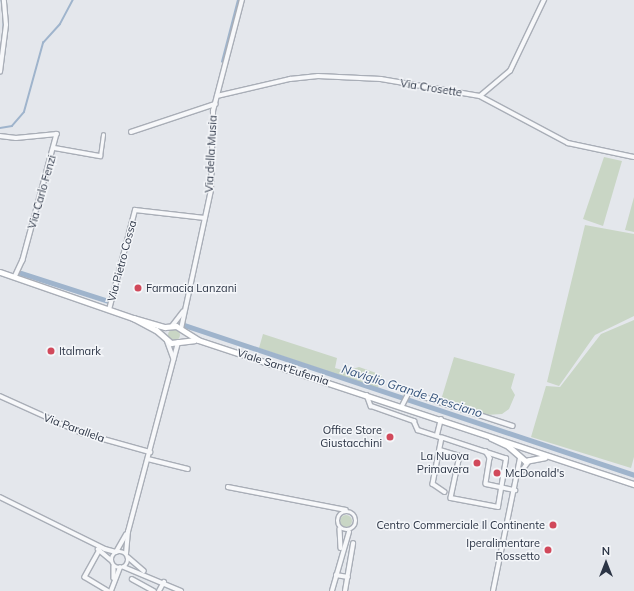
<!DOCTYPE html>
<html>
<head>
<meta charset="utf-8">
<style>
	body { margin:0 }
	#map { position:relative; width:634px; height:591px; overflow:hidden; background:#e4e7ec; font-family:Mulish,sans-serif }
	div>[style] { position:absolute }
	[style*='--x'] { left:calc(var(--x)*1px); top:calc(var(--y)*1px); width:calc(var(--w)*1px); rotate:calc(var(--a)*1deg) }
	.green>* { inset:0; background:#c9d6c5 }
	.round { border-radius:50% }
	.stream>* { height:1.5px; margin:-0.75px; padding:0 0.75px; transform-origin:0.75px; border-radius:0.75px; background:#9fb4cc }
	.canal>* { height:4.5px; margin:-2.25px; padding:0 2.25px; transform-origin:2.25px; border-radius:2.25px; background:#9fb4cc }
	.roads { filter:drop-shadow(1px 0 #a9aeb7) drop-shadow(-1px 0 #a9aeb7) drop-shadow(0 1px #a9aeb7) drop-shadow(0 -1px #a9aeb7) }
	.pedestrian>* { height:3px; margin:-1.5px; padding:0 1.5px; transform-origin:1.5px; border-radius:1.5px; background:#f7f8fa }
	.minor>* { height:3.5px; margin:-1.75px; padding:0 1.75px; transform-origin:1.75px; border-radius:1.75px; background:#f7f8fa }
	.minor>.ring { margin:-1.75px; padding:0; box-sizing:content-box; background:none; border:3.5px solid #f7f8fa; border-radius:50% }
	.secondary>* { height:5px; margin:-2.5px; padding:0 2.5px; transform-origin:2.5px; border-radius:2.5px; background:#fff }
	.dots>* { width:11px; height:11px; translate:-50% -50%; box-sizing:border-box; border:2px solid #f4f6f9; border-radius:50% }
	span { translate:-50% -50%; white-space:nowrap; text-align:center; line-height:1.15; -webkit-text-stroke:3px #f4f6f9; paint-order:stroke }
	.street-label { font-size:11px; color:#2b3445 }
	.poi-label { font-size:11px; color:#2b3445 }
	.left { translate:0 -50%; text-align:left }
	.right { translate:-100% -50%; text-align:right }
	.water-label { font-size:12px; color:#34527a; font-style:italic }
	.north { position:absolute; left:586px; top:543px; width:40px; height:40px; -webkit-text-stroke:3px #f4f6f9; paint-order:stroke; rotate:0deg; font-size:11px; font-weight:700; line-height:16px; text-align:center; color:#2b3445 }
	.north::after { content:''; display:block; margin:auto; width:14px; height:18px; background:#2b3445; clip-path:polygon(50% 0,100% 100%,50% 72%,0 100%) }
</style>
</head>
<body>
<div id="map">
	<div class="green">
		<div style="clip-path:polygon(604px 157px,622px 161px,603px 226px,583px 219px)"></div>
		<div style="clip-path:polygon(634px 197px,634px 232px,625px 230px)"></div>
		<div style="clip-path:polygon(585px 225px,634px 234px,634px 316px,595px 335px,559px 386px,547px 382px)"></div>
		<div style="clip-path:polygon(634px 320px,634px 457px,631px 468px,531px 437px,546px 386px,560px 387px,601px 334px)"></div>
		<div class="round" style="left:168px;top:329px;width:12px;height:12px"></div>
		<div style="clip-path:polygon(263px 334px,337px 358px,335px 368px,346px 371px,359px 367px,382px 375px,378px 388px,259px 348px)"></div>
		<div style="clip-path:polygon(454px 357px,515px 374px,511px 388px,515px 395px,509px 409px,502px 414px,486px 415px,441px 400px)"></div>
		<div class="round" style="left:340px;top:515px;width:12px;height:12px"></div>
	</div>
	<div class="stream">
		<div style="--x:2;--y:0;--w:10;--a:84"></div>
		<div style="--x:4;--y:16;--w:12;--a:90"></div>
		<div style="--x:222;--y:62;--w:64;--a:-75.5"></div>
		<div style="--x:0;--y:128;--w:12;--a:-9"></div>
		<div style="--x:12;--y:126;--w:18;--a:-49"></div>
		<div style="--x:24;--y:112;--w:72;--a:-74.6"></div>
		<div style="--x:43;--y:43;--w:25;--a:-48"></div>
		<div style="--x:60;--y:24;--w:27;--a:-62"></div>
	</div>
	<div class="canal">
		<div style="--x:21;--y:273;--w:91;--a:17.8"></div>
		<div style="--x:184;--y:325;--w:474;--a:18.4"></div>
	</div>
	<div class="roads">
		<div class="pedestrian">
			<div style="--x:100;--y:156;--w:22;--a:-82"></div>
		</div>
		<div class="minor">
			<div style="--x:0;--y:72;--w:47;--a:-82.7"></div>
			<div style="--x:6;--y:25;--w:25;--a:-95"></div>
			<div style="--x:217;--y:96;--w:75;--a:-13.1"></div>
			<div style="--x:290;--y:79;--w:28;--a:-6"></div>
			<div style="--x:318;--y:76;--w:63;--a:2.7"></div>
			<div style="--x:381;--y:79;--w:100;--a:9.7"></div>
			<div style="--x:480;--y:96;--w:100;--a:28.1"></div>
			<div style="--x:568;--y:143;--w:67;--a:12"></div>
			<div style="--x:480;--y:96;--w:39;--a:-40"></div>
			<div style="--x:510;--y:71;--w:79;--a:-64.4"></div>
			<div style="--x:131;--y:132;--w:89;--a:-18.4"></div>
			<div style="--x:0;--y:136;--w:16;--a:7"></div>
			<div style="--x:16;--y:138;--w:41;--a:-5.6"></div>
			<div style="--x:57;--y:134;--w:131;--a:105.1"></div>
			<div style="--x:23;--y:260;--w:19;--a:115"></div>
			<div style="--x:55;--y:148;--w:46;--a:10.1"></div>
			<div style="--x:109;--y:310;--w:103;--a:-75.4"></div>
			<div style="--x:135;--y:210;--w:70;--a:6.5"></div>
			<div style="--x:172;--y:326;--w:18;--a:-52"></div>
			<div style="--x:181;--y:329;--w:142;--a:-77.8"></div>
			<div style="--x:211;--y:190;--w:79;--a:-88.5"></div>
			<div style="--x:213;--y:111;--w:115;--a:-75.4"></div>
			<div style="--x:167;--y:340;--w:20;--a:70"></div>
			<div style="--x:367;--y:395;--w:12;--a:70"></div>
			<div style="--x:371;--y:406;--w:46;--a:19.2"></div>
			<div style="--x:414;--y:421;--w:10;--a:66"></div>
			<div style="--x:418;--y:430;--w:25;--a:18"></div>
			<div style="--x:442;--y:438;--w:47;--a:101.1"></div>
			<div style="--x:433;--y:484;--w:14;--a:34"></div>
			<div style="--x:0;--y:396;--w:90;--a:24.3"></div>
			<div style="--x:82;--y:433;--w:71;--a:15.6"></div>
			<div style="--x:402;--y:406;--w:16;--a:-63"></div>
			<div style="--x:409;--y:392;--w:109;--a:18.1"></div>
			<div style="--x:437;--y:435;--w:16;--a:-76"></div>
			<div style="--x:440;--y:450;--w:21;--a:17"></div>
			<div style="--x:460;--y:456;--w:43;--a:102.1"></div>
			<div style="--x:451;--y:498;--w:48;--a:10.8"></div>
			<div style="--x:498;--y:507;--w:49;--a:-80.5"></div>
			<div style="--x:506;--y:459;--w:67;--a:-161.8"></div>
			<div style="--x:486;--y:451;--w:8;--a:60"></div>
			<div style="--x:490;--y:458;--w:26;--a:99"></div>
			<div style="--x:486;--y:484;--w:30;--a:12"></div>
			<div style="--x:148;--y:459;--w:41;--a:14"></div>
			<div style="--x:521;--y:472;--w:14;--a:-54"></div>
			<div style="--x:228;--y:487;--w:120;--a:11"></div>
			<div style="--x:0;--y:497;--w:117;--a:26.3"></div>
			<div style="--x:105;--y:549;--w:11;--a:15"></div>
			<div style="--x:116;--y:552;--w:20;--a:-60"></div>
			<div class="ring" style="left:338px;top:512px;width:14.5px;height:14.5px"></div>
			<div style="--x:340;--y:529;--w:19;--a:87"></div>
			<div style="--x:98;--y:549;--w:17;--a:40"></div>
			<div style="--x:100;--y:550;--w:31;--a:119"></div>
			<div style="--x:85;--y:577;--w:27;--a:31"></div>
			<div class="ring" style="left:112px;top:552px;width:12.5px;height:12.5px"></div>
			<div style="--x:126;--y:554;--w:22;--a:-85"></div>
			<div style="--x:128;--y:532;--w:196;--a:-75.2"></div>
			<div style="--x:128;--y:557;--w:21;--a:41"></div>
			<div style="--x:114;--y:566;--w:12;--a:90"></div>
			<div style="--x:124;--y:567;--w:62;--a:22.8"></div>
			<div style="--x:336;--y:575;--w:12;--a:9"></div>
			<div style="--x:132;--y:579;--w:25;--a:29"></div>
			<div style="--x:111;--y:591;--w:25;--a:-69"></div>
			<div style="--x:159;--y:591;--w:10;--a:-61"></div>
			<div style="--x:332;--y:591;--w:61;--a:-73.9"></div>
			<div style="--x:345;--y:591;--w:48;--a:-80.3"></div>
			<div style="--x:493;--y:591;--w:136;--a:-78.5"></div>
		</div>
		<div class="secondary">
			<div style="--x:0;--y:272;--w:141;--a:19.1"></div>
			<div style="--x:133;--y:318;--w:33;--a:16"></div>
			<div style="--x:165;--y:327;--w:11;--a:-5"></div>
			<div style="--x:176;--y:326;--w:26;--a:32"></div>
			<div style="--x:198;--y:340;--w:459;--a:18.3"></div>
			<div style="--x:133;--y:318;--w:26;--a:28"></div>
			<div style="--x:156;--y:330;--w:20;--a:41"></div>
			<div style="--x:171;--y:343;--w:23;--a:-7"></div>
			<div style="--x:491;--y:438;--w:19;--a:25"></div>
			<div style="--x:508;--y:446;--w:23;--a:41"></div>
			<div style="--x:525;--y:461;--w:20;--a:-11"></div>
		</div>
	</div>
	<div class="dots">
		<div style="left:138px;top:288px;background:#d1495b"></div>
		<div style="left:51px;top:351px;background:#d1495b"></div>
		<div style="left:390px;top:437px;background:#d1495b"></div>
		<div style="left:477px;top:463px;background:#d1495b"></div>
		<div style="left:497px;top:473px;background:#d1495b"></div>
		<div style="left:553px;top:525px;background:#d1495b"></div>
		<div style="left:548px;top:550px;background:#d1495b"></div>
	</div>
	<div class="street-label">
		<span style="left:431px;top:88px;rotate:9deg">Via Crosette</span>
		<span style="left:211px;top:154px;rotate:-87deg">Via della Musia</span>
		<span style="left:42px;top:192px;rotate:-74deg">Via Carlo Fenzi</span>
		<span style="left:122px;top:261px;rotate:-75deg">Via Pietro Cossa</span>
		<span style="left:283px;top:367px;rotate:18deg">Viale Sant'Eufemia</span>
		<span style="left:74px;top:428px;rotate:20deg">Via Parallela</span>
	</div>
	<div class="poi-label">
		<span class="left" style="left:146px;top:288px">Farmacia Lanzani</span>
		<span class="left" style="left:59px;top:351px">Italmark</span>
		<span class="right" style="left:382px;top:437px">Office Store<br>Giustacchini</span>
		<span class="right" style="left:469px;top:463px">La Nuova<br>Primavera</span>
		<span class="left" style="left:505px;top:473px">McDonald's</span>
		<span class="right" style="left:545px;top:525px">Centro Commerciale Il Continente</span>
		<span class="right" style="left:540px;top:550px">Iperalimentare<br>Rossetto</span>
	</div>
	<div class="water-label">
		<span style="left:412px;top:391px;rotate:18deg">Naviglio Grande Bresciano</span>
	</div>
	<div class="north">N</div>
</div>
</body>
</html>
